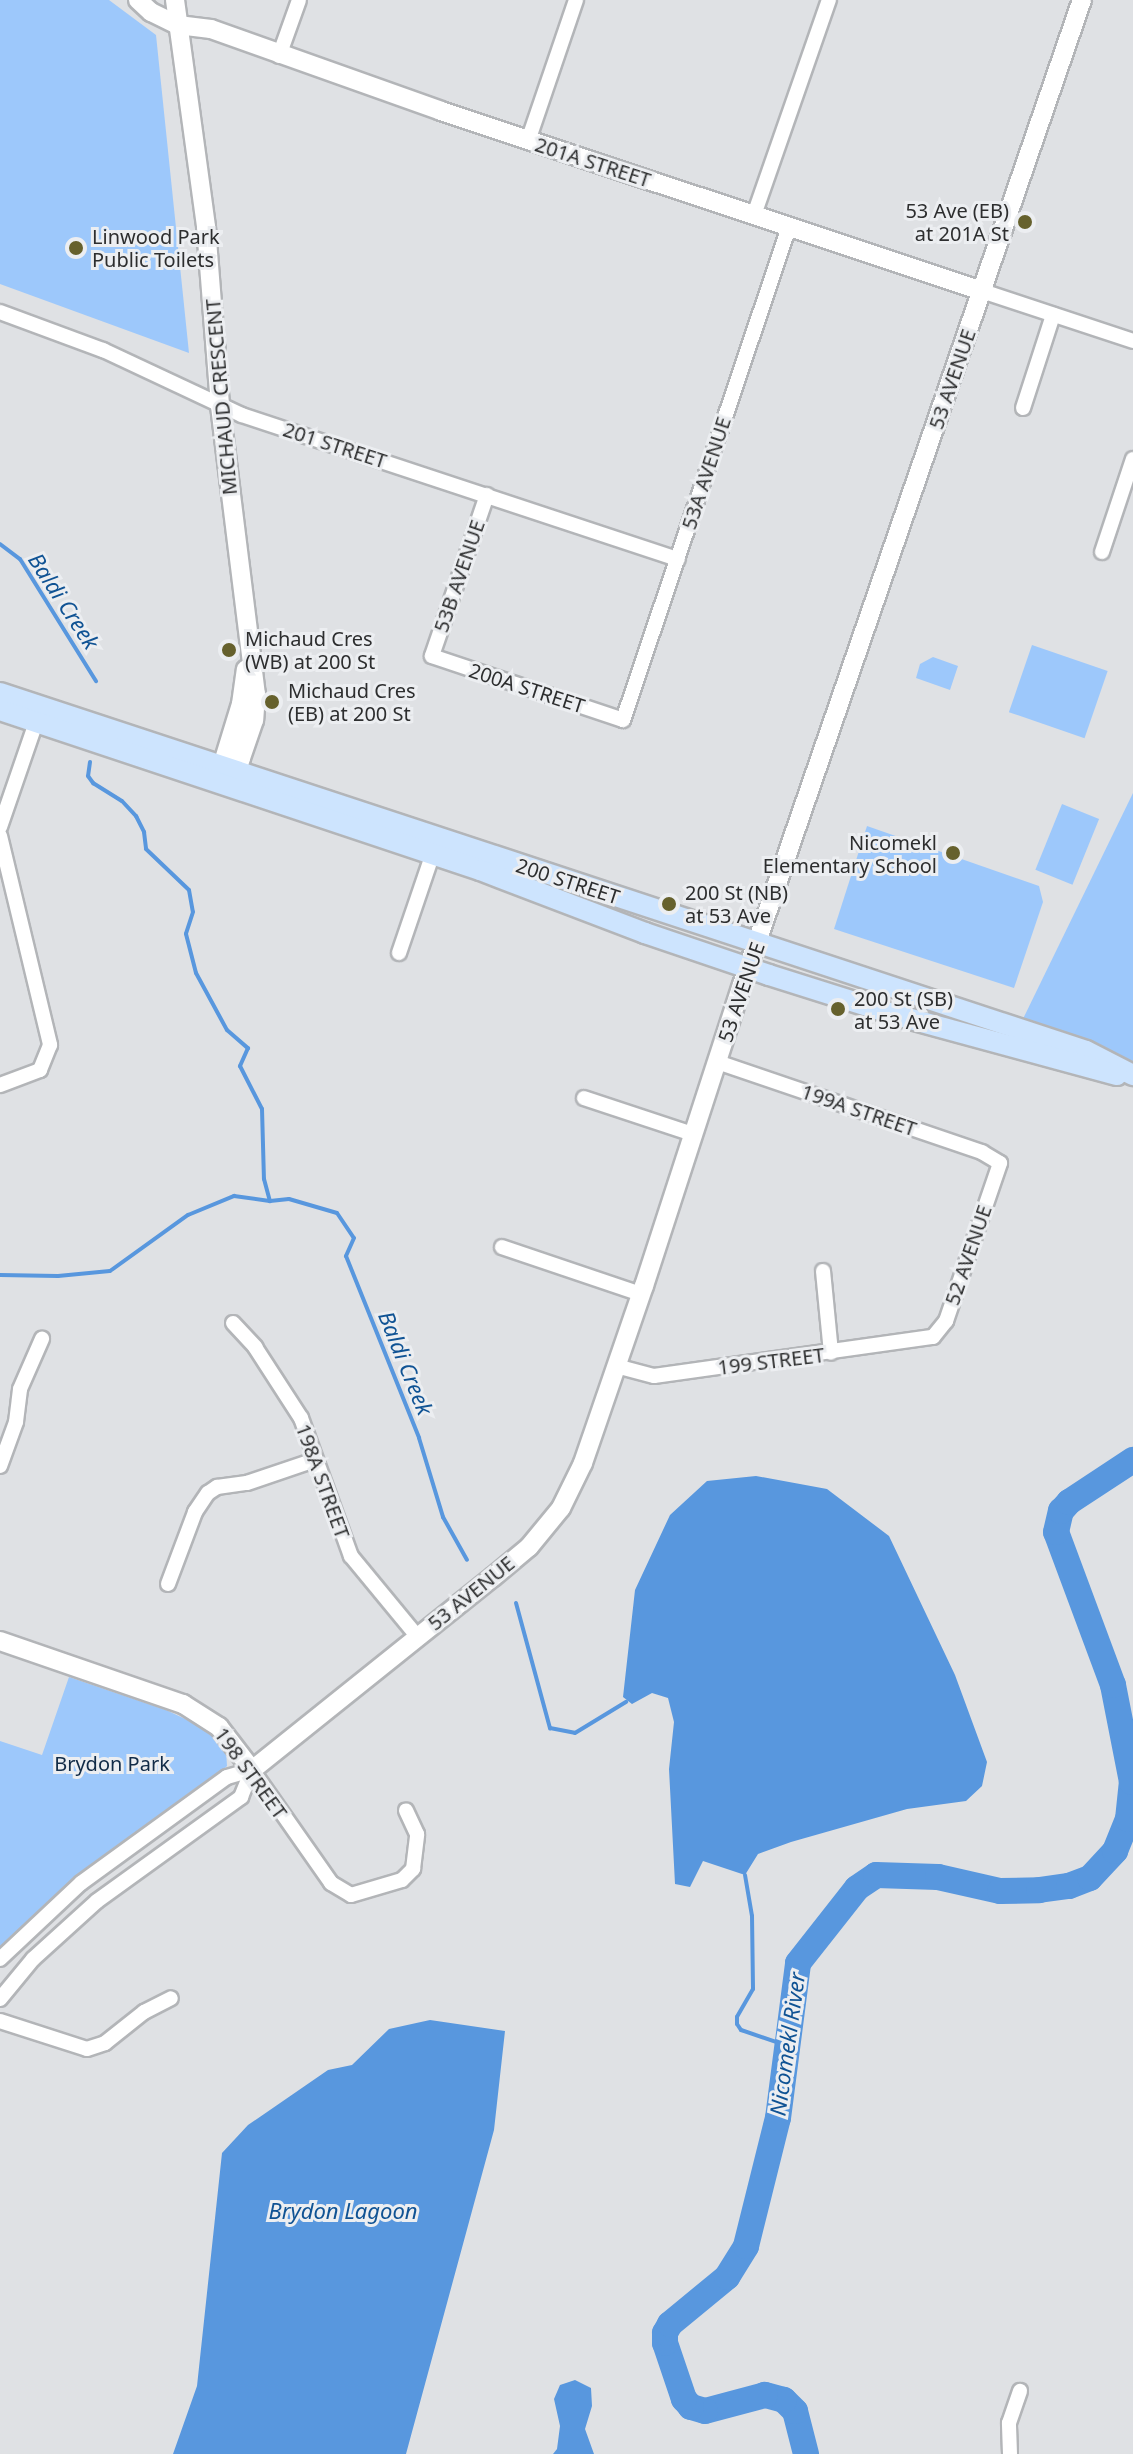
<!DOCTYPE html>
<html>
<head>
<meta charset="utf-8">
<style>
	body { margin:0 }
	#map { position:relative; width:1133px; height:2454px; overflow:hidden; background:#dfe1e4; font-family:"Noto Sans",sans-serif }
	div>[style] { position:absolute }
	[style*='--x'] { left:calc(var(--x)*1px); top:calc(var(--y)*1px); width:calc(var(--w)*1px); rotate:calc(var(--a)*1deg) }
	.green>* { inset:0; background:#9dc8fb; transform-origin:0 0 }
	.water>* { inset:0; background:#5897de }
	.stream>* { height:4px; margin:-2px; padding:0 2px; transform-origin:2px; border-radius:2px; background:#5897de }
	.river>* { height:26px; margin:-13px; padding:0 13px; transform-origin:13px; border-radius:13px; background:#5897de }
	.roads { filter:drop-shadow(2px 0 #b3b5b8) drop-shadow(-2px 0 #b3b5b8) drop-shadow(0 2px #b3b5b8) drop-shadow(0 -2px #b3b5b8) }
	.minor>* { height:14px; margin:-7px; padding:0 7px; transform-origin:7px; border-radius:7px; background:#fff }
	.tertiary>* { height:18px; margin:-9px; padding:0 9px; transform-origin:9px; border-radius:9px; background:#fff }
	.secondary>* { height:20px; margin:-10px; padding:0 10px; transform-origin:10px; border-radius:10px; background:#cde4fe }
	.dots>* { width:22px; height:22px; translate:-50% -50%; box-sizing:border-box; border:4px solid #eceef1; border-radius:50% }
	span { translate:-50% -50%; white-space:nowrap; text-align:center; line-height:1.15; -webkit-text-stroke:6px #eceef1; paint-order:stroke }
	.street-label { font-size:20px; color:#2d2e2f }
	.poi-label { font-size:20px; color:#2d2e2f }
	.right { translate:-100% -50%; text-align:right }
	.left { translate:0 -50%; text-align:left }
	.park-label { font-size:20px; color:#112b47 }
	.water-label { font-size:22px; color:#105394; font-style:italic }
</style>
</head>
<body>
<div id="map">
	<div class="green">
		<div style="clip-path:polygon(0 0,109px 0,156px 35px,189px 353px,0 284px)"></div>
		<div style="left:1032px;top:645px;width:80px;height:71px;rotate:19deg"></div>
		<div style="clip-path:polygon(933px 657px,958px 666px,950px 690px,916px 678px,920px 664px)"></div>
		<div style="clip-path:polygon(1133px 793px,1133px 1061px,1021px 1023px)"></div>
		<div style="left:1062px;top:804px;width:40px;height:71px;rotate:22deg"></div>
		<div style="clip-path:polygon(867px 826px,1039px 886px,1043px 902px,1014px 988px,834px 929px)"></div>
		<div style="clip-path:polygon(69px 1677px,166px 1710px,211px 1731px,226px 1750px,227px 1766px,206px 1786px,197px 1787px,66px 1885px,0 1947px,0 1741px,42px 1755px)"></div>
	</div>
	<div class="water">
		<div style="clip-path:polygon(756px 1476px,827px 1489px,889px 1536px,955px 1675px,987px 1762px,982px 1786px,966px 1801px,907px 1809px,791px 1842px,758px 1854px,745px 1875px,703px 1861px,690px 1887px,675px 1884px,669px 1769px,674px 1722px,668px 1698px,652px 1693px,632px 1704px,623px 1697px,635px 1590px,670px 1515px,707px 1481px)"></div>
		<div style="clip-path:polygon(430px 2020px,505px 2031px,494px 2130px,406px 2454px,173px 2454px,197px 2386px,222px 2153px,248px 2125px,328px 2070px,352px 2065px,389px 2029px)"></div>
		<div style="clip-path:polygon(575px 2380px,591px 2388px,592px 2406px,585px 2429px,594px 2454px,553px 2454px,557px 2449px,560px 2426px,554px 2399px,560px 2385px)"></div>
	</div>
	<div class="stream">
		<div style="--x:0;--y:544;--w:25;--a:37"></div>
		<div style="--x:20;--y:559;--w:144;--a:58.1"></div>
		<div style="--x:90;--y:762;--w:14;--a:98"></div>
		<div style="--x:88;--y:776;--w:9;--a:54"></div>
		<div style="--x:93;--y:783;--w:34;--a:32"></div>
		<div style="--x:122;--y:801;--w:21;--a:47"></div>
		<div style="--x:136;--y:816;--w:18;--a:63"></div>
		<div style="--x:144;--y:832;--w:17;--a:83"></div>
		<div style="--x:146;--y:849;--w:59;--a:43.6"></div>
		<div style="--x:189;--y:890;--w:22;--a:80"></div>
		<div style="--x:193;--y:912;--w:23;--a:108"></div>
		<div style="--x:186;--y:934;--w:40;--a:75.6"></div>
		<div style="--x:196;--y:973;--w:65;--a:61.5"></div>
		<div style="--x:227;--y:1030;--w:28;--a:41"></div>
		<div style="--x:248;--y:1048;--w:20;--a:114"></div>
		<div style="--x:240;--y:1066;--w:48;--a:62.9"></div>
		<div style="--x:262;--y:1109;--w:70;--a:88.4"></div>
		<div style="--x:264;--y:1179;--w:23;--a:75"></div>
		<div style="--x:0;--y:1275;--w:58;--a:1"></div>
		<div style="--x:58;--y:1276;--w:52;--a:-5.5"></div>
		<div style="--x:110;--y:1271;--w:96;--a:-35.7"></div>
		<div style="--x:188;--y:1215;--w:50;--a:-22.4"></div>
		<div style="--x:234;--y:1196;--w:36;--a:8"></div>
		<div style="--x:270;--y:1201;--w:19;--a:-6"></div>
		<div style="--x:289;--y:1199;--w:50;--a:16.3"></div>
		<div style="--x:337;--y:1213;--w:30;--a:56"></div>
		<div style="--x:354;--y:1238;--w:20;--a:114"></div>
		<div style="--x:346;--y:1256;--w:196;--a:68.1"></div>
		<div style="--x:419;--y:1438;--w:83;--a:73.1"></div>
		<div style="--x:443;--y:1517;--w:49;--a:60.8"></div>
		<div style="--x:516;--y:1603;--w:130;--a:74.8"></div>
		<div style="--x:550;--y:1728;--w:25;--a:11"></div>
		<div style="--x:575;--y:1733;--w:60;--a:-31.3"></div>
		<div style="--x:745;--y:1875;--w:42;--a:80.3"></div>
		<div style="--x:752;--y:1916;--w:73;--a:89.2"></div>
		<div style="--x:753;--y:1989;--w:32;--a:120"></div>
		<div style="--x:737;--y:2017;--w:7;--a:90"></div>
		<div style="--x:737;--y:2024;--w:7;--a:56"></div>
		<div style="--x:741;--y:2030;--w:50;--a:18.8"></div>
	</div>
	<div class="river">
		<div style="--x:806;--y:2454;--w:44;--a:-104.3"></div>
		<div style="--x:795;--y:2411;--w:16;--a:-135"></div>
		<div style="--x:784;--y:2400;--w:20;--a:-165"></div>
		<div style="--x:765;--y:2395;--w:62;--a:165.1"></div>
		<div style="--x:705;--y:2411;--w:15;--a:-164"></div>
		<div style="--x:691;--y:2407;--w:11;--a:-131"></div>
		<div style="--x:684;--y:2399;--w:59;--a:-108.7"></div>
		<div style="--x:665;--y:2343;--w:10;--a:-90"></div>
		<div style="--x:665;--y:2333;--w:10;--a:-61"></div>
		<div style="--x:670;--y:2324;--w:74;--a:-39.5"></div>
		<div style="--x:727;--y:2277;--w:36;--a:-58"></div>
		<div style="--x:746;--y:2246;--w:132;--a:-76"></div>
		<div style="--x:778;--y:2118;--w:156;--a:-82.6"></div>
		<div style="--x:798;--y:1963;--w:95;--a:-51.8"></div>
		<div style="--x:857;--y:1888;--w:23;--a:-34"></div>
		<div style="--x:876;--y:1875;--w:62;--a:1.8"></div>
		<div style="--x:938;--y:1877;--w:64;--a:12.7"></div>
		<div style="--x:1000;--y:1891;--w:39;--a:-1"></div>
		<div style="--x:1039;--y:1890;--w:30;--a:-8"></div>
		<div style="--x:1069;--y:1886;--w:22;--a:-21"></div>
		<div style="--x:1090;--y:1878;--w:37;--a:-47"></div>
		<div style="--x:1115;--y:1851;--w:35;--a:-68"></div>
		<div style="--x:1128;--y:1819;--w:37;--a:-84"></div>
		<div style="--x:1132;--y:1782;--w:99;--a:-101.1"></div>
		<div style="--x:1113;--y:1685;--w:163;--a:-110.4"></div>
		<div style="--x:1056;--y:1532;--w:22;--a:-77"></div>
		<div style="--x:1061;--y:1511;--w:12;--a:-48"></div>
		<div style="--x:1069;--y:1502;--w:77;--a:-33.3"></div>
	</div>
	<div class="roads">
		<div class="minor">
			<div style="--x:279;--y:56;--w:59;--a:-70.3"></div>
			<div style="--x:528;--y:141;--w:149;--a:-71.2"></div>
			<div style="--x:754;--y:215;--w:228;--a:-70.8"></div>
			<div style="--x:982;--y:291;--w:159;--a:18.3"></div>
			<div style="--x:0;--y:312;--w:110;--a:20.3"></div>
			<div style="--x:103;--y:350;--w:153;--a:25.1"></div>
			<div style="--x:242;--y:415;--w:459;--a:18.3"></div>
			<div style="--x:1023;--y:408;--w:98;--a:-72.1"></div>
			<div style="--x:487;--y:495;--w:170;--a:108.9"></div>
			<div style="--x:432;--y:656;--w:201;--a:18.5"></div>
			<div style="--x:623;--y:720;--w:520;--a:-71.39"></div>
			<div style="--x:1102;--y:552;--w:98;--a:-71.6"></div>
			<div style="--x:0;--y:827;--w:120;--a:-71"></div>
			<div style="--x:0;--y:836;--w:215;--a:76.5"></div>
			<div style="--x:50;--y:1045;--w:27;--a:112"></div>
			<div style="--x:40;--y:1070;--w:43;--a:159.4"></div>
			<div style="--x:399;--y:953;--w:112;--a:-71.2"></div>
			<div style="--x:584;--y:1098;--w:115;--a:18.3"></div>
			<div style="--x:502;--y:1247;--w:147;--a:18.7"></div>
			<div style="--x:823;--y:1271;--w:82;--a:84.4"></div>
			<div style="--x:233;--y:1323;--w:33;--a:47"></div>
			<div style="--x:255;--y:1347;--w:85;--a:57.1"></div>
			<div style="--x:301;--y:1418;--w:147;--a:70.1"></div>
			<div style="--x:351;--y:1556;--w:104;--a:50.5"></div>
			<div style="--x:616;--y:1366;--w:39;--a:15"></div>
			<div style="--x:654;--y:1376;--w:282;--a:-8"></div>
			<div style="--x:933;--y:1337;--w:21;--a:-51"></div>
			<div style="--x:946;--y:1321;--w:167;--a:-71.1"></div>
			<div style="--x:1000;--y:1163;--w:21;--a:-149"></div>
			<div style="--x:982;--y:1152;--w:280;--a:-161.2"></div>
			<div style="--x:0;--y:1466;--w:47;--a:-70"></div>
			<div style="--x:16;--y:1422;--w:33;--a:-83"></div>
			<div style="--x:20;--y:1389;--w:55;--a:-66.3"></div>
			<div style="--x:168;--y:1584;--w:77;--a:-69.4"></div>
			<div style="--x:195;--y:1512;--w:23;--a:-56"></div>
			<div style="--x:208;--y:1493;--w:11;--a:-34"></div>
			<div style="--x:217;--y:1487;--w:30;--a:-8"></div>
			<div style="--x:247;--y:1483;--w:72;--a:-18.7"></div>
			<div style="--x:252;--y:1770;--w:138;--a:55"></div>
			<div style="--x:331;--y:1883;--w:23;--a:31"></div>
			<div style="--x:351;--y:1895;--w:53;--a:-16.4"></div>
			<div style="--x:402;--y:1880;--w:16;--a:-45"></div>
			<div style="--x:413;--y:1869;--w:35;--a:-83"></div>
			<div style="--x:417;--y:1834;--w:26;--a:-115"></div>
			<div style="--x:0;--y:1959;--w:111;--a:-43.2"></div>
			<div style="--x:81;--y:1883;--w:180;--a:-36"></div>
			<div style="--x:227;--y:1777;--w:26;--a:-16"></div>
			<div style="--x:0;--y:1999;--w:52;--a:-50.5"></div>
			<div style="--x:33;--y:1959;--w:86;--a:-42.2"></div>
			<div style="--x:97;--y:1901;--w:178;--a:-35.8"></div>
			<div style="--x:241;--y:1797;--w:29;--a:-68"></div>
			<div style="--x:0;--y:2021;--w:91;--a:17.8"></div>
			<div style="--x:87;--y:2049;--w:19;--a:-18"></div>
			<div style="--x:105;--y:2043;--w:50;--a:-38.5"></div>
			<div style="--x:144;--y:2012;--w:30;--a:-27"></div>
			<div style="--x:1010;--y:2454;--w:31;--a:-92"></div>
			<div style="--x:1009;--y:2423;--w:34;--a:-71"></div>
		</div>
		<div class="tertiary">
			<div style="--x:138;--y:0;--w:18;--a:43"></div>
			<div style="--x:151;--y:12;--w:30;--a:26"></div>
			<div style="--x:178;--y:25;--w:33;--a:7"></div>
			<div style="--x:211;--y:29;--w:244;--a:19.6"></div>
			<div style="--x:441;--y:111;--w:570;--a:18.4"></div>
			<div style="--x:175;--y:0;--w:229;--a:82.2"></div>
			<div style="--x:206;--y:227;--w:180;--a:85.5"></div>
			<div style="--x:220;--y:406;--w:290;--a:82.9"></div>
			<div style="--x:256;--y:694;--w:26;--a:94"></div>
			<div style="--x:254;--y:720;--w:40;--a:108.9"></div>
			<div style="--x:241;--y:758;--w:14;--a:107"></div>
			<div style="--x:237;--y:771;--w:12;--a:138"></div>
			<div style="--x:223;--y:781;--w:15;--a:-94"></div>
			<div style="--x:222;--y:766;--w:65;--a:-73"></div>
			<div style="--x:241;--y:704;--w:35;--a:-82"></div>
			<div style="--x:0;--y:1641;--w:194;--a:19"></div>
			<div style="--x:183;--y:1704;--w:43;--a:32.6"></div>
			<div style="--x:219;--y:1727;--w:54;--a:52.5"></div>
			<div style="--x:252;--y:1770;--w:309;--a:-38.7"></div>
			<div style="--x:493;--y:1577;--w:47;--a:-39.8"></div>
			<div style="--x:529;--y:1547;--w:50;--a:-50.6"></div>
			<div style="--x:561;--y:1508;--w:50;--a:-63.9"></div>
			<div style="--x:583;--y:1463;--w:187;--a:-71"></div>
			<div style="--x:644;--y:1286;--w:317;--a:-72"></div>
			<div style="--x:742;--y:985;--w:1042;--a:-70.96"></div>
		</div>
		<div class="secondary">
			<div style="--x:0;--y:693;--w:1143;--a:18.24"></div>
			<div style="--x:1086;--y:1051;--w:53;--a:27.1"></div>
			<div style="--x:0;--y:710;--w:506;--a:18.43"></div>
			<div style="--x:480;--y:870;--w:177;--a:20.9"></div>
			<div style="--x:645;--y:933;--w:131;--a:18.7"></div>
			<div style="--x:769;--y:975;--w:133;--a:17.5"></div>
			<div style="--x:896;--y:1015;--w:229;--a:15.2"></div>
		</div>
	</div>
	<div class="dots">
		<div style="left:1025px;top:222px;background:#66612d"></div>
		<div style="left:76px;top:248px;background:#66612d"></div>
		<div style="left:229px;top:650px;background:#66612d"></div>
		<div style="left:272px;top:702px;background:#66612d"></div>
		<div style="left:953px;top:853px;background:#66612d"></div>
		<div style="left:669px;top:904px;background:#66612d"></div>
		<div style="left:838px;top:1009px;background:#66612d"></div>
	</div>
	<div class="street-label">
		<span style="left:593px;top:162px;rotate:18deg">201A STREET</span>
		<span style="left:952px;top:379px;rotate:-71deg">53 AVENUE</span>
		<span style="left:221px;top:397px;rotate:-95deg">MICHAUD CRESCENT</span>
		<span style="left:335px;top:445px;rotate:18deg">201 STREET</span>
		<span style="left:706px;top:473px;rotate:-72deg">53A AVENUE</span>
		<span style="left:459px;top:576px;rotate:-71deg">53B AVENUE</span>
		<span style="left:527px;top:688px;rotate:18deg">200A STREET</span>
		<span style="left:568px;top:881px;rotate:18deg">200 STREET</span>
		<span style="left:741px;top:992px;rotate:-71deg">53 AVENUE</span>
		<span style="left:859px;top:1110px;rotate:19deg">199A STREET</span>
		<span style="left:968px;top:1255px;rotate:-71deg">52 AVENUE</span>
		<span style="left:771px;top:1361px;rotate:-7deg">199 STREET</span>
		<span style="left:323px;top:1481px;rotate:70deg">198A STREET</span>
		<span style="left:471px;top:1593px;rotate:-39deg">53 AVENUE</span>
		<span style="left:251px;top:1773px;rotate:54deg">198 STREET</span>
	</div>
	<div class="poi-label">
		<span class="right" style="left:1009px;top:222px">53 Ave (EB)<br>at 201A St</span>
		<span class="left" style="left:92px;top:248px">Linwood Park<br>Public Toilets</span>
		<span class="left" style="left:245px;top:650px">Michaud Cres<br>(WB) at 200 St</span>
		<span class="left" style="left:288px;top:702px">Michaud Cres<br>(EB) at 200 St</span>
		<span class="right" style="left:937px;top:854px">Nicomekl<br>Elementary School</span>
		<span class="left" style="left:685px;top:904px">200 St (NB)<br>at 53 Ave</span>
		<span class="left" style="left:854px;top:1010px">200 St (SB)<br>at 53 Ave</span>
	</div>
	<div class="park-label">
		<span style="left:112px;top:1763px">Brydon Park</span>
	</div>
	<div class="water-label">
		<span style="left:64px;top:601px;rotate:57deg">Baldi Creek</span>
		<span style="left:406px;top:1363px;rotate:68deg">Baldi Creek</span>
		<span style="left:787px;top:2044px;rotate:-82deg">Nicomekl River</span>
		<span style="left:343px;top:2211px">Brydon Lagoon</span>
	</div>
</div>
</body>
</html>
